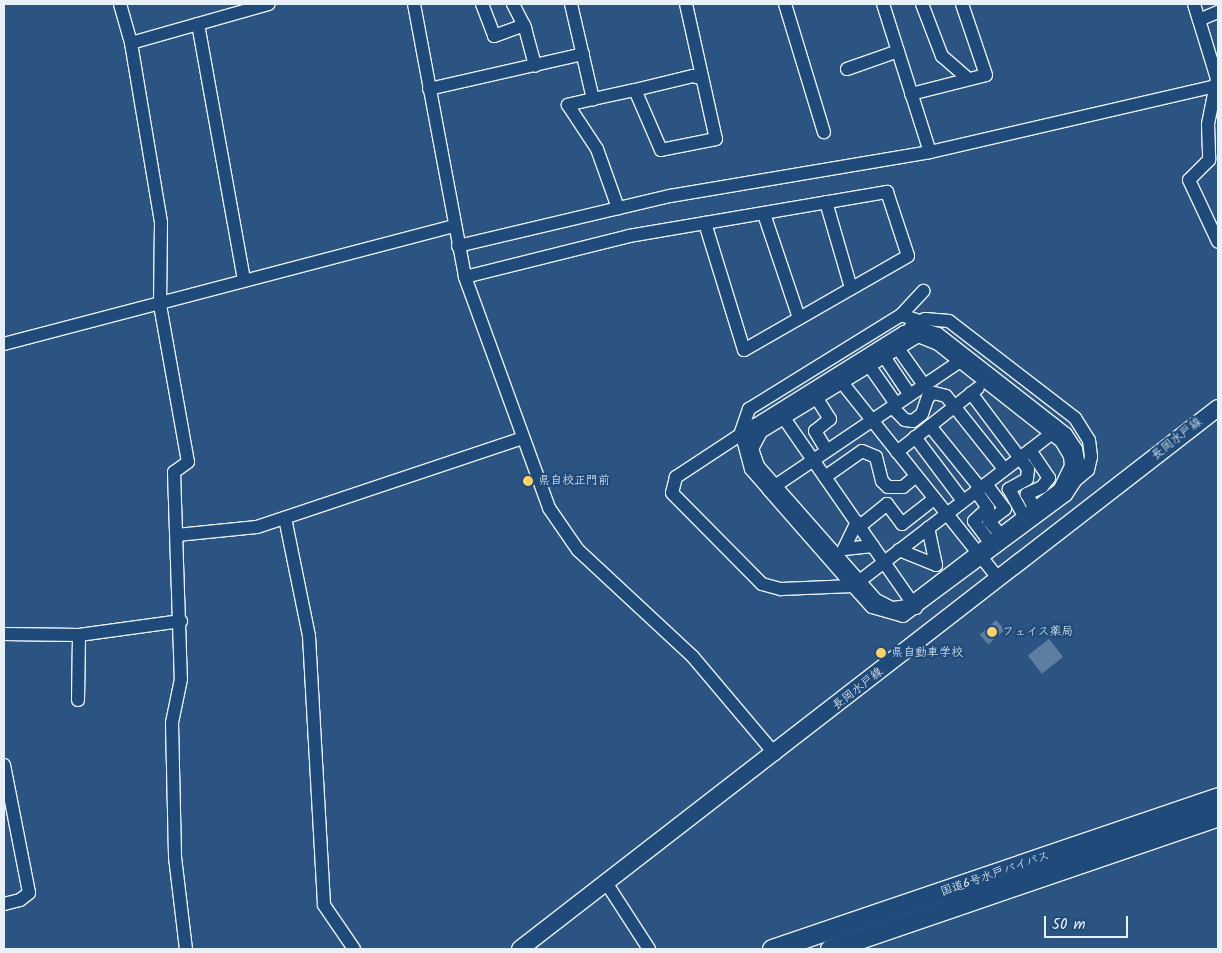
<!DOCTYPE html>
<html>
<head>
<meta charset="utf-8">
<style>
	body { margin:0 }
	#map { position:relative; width:1222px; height:953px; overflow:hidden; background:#2b5482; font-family:Kalam,"Klee One",sans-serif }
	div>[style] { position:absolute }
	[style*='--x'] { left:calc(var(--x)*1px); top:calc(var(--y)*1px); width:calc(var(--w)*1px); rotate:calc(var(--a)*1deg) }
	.building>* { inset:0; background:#5d7da1; transform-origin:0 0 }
	.roads { filter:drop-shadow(1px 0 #e8f1f8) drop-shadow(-1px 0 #e8f1f8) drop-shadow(0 1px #e8f1f8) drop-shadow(0 -1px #e8f1f8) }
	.minor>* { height:12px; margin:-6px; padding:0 6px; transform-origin:6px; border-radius:6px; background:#1f4a7a }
	.major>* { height:16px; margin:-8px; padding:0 8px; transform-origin:8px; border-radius:8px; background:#1f4a7a }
	.highway>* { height:19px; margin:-9.5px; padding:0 9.5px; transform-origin:9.5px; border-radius:9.5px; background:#1f4a7a }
	.dots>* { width:14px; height:14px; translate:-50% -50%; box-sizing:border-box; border:2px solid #1f4a7a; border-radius:50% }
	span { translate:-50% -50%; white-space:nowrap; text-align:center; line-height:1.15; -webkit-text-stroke:4.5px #1f4a7a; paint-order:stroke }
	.street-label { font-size:12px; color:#e8f1f8 }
	.poi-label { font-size:12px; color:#e8f1f8 }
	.left { translate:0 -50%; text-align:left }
	.frame { position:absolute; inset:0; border:5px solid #e8f1f8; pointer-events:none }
	.scale { position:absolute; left:1044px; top:916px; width:84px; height:22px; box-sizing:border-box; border:2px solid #e8f1f8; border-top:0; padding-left:6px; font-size:15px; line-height:18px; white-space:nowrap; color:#e8f1f8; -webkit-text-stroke:4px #1f4a7a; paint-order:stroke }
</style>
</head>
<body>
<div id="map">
	<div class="building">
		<div style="left:996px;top:620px;width:13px;height:22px;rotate:48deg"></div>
		<div style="left:1049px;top:639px;width:23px;height:27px;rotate:52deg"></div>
	</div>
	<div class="roads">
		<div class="minor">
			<div style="--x:120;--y:4;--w:41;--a:74.2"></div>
			<div style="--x:131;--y:43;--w:143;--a:-15.8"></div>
			<div style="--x:414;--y:4;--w:278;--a:79.4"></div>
			<div style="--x:465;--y:277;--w:246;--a:70"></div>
			<div style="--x:549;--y:508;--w:51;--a:55.4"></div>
			<div style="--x:578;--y:550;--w:157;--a:42.9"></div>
			<div style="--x:693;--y:657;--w:127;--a:49.8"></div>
			<div style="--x:482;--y:4;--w:34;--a:69"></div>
			<div style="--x:494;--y:36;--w:32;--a:-20"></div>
			<div style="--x:513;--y:4;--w:27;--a:63"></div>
			<div style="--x:525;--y:28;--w:39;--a:75"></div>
			<div style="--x:571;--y:4;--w:98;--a:77"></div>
			<div style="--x:593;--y:99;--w:26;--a:167"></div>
			<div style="--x:568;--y:105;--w:53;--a:56.6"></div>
			<div style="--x:597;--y:149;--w:63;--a:70.4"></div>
			<div style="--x:686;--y:4;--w:138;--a:77.5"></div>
			<div style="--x:716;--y:139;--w:56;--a:168.7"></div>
			<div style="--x:661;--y:150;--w:65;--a:-113.4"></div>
			<div style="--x:635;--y:90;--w:60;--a:-13.6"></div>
			<div style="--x:693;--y:76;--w:7;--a:16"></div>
			<div style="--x:785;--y:4;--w:134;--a:73.1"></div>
			<div style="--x:883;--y:4;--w:155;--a:72.4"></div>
			<div style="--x:922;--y:4;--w:56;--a:69"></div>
			<div style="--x:942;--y:56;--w:35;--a:41"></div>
			<div style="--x:1194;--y:4;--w:17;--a:73"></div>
			<div style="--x:1199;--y:20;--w:21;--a:-23"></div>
			<div style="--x:1199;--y:20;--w:62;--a:73"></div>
			<div style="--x:1217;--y:79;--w:46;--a:101.3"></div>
			<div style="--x:1208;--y:124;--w:36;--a:88"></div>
			<div style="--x:1209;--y:160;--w:28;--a:135"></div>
			<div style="--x:1189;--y:180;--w:68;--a:64.9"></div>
			<div style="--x:198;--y:24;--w:260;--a:79.8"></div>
			<div style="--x:131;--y:43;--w:182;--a:80.5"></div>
			<div style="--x:161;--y:223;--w:82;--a:90.7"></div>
			<div style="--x:160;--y:305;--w:159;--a:79.9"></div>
			<div style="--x:188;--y:462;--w:17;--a:144"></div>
			<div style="--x:174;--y:472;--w:207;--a:88.1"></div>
			<div style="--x:181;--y:679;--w:45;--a:101.6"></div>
			<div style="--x:172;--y:723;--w:134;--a:88.7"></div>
			<div style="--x:175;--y:857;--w:93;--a:83.2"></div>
			<div style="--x:847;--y:69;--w:54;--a:-19.4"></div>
			<div style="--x:429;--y:89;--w:158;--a:-12.8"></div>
			<div style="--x:911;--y:94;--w:77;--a:-14.2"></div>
			<div style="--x:986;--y:75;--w:75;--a:-108.7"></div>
			<div style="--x:593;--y:99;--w:43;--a:-12.1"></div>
			<div style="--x:826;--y:202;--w:90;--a:73.8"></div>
			<div style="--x:764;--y:214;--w:110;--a:71.4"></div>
			<div style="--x:458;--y:246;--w:218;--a:-13.3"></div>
			<div style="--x:670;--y:196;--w:264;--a:-9.6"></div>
			<div style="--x:930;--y:152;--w:294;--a:-13"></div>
			<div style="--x:465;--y:277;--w:169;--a:-14"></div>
			<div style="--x:629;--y:236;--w:262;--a:-9.7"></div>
			<div style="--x:887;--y:192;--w:67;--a:71.8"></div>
			<div style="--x:908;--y:256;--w:189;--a:150.2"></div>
			<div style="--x:744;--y:350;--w:133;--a:-107.1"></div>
			<div style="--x:901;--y:315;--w:33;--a:-47"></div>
			<div style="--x:910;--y:328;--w:17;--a:-31"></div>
			<div style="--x:925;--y:319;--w:24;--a:5"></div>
			<div style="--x:949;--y:321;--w:159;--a:37.6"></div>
			<div style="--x:1075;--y:418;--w:26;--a:58"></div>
			<div style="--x:1089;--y:440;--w:17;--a:83"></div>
			<div style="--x:1091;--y:457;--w:13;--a:103"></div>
			<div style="--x:1088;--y:470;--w:17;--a:140"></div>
			<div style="--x:918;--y:336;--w:22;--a:22"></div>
			<div style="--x:938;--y:344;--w:157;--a:38.3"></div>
			<div style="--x:1061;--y:441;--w:17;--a:59"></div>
			<div style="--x:1070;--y:456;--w:10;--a:84"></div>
			<div style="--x:1071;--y:466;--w:25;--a:116"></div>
			<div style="--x:1060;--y:489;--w:193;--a:142.6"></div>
			<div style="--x:907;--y:606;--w:15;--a:172"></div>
			<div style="--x:892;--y:608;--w:18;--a:-153"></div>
			<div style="--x:876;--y:600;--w:179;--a:-131.4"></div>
			<div style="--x:758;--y:466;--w:18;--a:-109"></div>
			<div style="--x:752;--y:449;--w:19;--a:-62"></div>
			<div style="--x:761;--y:432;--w:184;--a:-31.4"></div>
			<div style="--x:4;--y:344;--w:464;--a:-14.7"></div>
			<div style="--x:897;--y:347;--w:47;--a:54.6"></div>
			<div style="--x:883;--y:355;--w:48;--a:56"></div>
			<div style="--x:868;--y:364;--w:49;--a:55"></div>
			<div style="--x:836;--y:375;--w:260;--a:51.4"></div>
			<div style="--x:971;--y:393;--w:95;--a:53.1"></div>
			<div style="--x:1028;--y:469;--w:10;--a:96"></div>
			<div style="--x:1027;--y:479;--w:21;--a:151"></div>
			<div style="--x:1009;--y:489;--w:31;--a:61"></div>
			<div style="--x:816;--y:397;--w:26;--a:58"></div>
			<div style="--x:830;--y:419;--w:19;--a:141"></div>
			<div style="--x:815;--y:431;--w:23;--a:59"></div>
			<div style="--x:892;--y:407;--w:18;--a:45"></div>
			<div style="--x:905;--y:420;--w:8;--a:7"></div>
			<div style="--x:913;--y:421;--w:11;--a:-38"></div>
			<div style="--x:922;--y:414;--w:18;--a:-71"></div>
			<div style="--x:928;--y:397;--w:7;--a:-34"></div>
			<div style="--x:934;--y:393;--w:12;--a:14"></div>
			<div style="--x:946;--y:396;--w:93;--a:51.5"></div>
			<div style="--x:779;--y:411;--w:240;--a:55.2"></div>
			<div style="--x:755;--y:425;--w:21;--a:121"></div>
			<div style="--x:744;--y:443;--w:27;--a:75"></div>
			<div style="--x:751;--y:469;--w:28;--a:49"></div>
			<div style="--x:769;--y:490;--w:128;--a:48.8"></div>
			<div style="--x:853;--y:586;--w:28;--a:48"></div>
			<div style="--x:872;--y:607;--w:32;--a:16"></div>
			<div style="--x:903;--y:616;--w:203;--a:-36.6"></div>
			<div style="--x:1066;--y:495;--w:17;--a:-57"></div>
			<div style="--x:1075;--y:481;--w:16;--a:-75"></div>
			<div style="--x:1079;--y:466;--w:17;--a:-100"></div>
			<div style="--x:1076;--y:449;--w:18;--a:-124"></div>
			<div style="--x:1066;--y:434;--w:162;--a:-142"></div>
			<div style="--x:938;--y:334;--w:17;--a:-163"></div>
			<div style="--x:922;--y:329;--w:18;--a:171"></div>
			<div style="--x:904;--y:332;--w:176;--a:148"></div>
			<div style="--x:755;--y:425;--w:95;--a:146.6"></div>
			<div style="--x:676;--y:477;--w:16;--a:104"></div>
			<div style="--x:672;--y:493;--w:128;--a:45.3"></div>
			<div style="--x:762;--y:584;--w:20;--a:15"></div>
			<div style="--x:781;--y:589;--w:72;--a:-2.4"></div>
			<div style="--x:853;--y:586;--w:250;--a:-37.5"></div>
			<div style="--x:930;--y:426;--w:80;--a:51.1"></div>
			<div style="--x:740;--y:435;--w:28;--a:-71"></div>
			<div style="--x:749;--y:409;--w:179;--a:-31.7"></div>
			<div style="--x:901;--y:315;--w:20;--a:18"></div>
			<div style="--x:915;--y:437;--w:80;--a:53.1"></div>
			<div style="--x:1030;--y:450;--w:34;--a:56"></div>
			<div style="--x:1049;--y:478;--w:11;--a:128"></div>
			<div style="--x:1042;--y:487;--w:17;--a:155"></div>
			<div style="--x:1027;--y:494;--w:16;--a:63"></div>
			<div style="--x:897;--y:452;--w:103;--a:-38.3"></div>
			<div style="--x:825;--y:477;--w:45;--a:-35.1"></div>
			<div style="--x:862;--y:451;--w:15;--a:23"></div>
			<div style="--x:876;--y:457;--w:25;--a:76"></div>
			<div style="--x:882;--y:481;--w:8;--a:45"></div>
			<div style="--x:888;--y:487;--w:15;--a:0"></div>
			<div style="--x:903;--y:487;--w:17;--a:-40"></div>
			<div style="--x:986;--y:484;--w:31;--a:53"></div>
			<div style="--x:1005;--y:509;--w:20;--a:143"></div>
			<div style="--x:989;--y:521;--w:17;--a:50"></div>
			<div style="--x:769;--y:490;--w:238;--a:-34"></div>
			<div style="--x:976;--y:491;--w:21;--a:55"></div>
			<div style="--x:988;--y:508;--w:19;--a:137"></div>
			<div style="--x:974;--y:521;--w:26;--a:53"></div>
			<div style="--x:285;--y:518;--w:120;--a:78.5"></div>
			<div style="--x:309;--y:636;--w:269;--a:86.8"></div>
			<div style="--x:324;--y:905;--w:53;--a:55.7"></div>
			<div style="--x:857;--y:522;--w:30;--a:116"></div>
			<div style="--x:844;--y:549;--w:29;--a:-6"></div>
			<div style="--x:860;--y:526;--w:35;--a:-39"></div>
			<div style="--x:887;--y:504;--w:25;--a:53"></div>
			<div style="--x:902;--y:524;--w:41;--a:-38"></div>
			<div style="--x:177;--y:535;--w:80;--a:-5.7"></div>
			<div style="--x:257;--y:527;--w:280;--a:-18.5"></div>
			<div style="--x:899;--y:550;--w:40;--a:22"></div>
			<div style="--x:936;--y:565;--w:38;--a:-102"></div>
			<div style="--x:4;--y:634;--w:75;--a:0.8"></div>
			<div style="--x:79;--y:635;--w:103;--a:-7.8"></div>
			<div style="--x:78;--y:700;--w:65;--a:-89.1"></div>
			<div style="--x:4;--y:765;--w:130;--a:78.9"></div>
			<div style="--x:29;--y:893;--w:11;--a:142"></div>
			<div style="--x:20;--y:900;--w:16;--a:166"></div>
			<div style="--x:605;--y:881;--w:81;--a:57.1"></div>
		</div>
		<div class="major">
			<div style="--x:520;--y:949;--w:883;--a:-37.78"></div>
		</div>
		<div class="highway">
			<div style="--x:772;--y:949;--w:471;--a:-18.8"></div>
			<div style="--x:830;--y:949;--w:410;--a:-18.9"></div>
		</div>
	</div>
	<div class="dots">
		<div style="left:528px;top:481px;background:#ffd166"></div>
		<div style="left:992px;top:632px;background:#ffd166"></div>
		<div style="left:881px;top:653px;background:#ffd166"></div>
	</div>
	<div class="street-label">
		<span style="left:1177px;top:439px;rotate:-38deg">長岡水戸線</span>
		<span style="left:858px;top:689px;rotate:-38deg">長岡水戸線</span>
		<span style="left:995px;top:874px;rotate:-19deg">国道6号水戸バイパス</span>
	</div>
	<div class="poi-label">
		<span class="left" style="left:538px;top:481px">県自校正門前</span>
		<span class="left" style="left:1002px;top:632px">フェイス薬局</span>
		<span class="left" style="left:891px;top:653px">県自動車学校</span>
	</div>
	<div class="frame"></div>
	<div class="scale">50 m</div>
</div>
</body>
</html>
